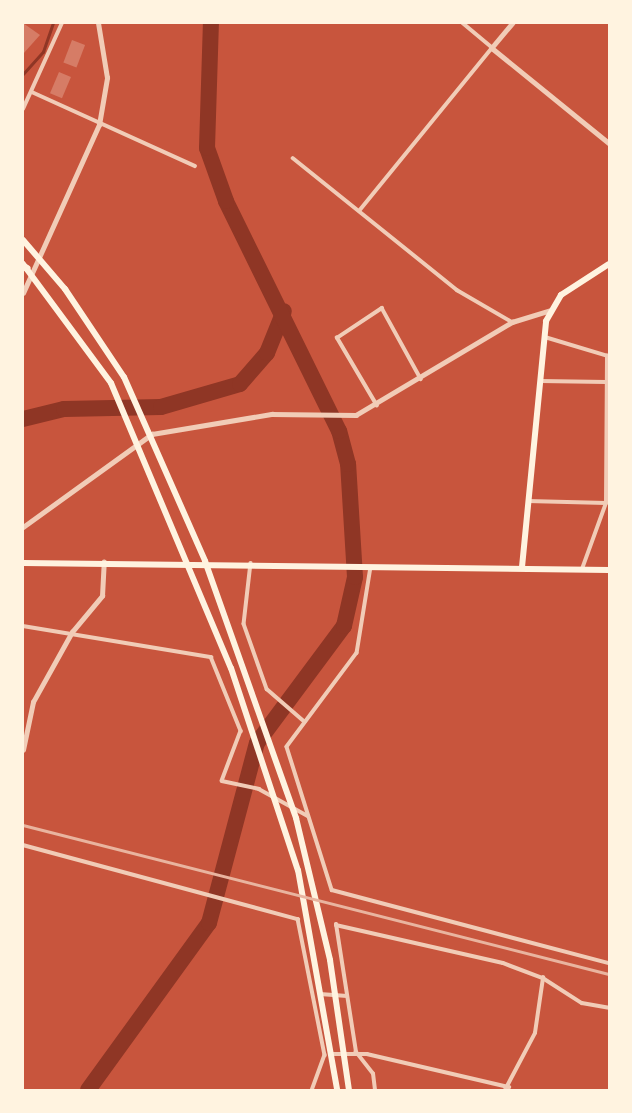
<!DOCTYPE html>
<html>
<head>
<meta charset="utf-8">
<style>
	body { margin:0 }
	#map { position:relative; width:632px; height:1113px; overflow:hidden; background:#c8553d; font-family:"Noto Serif",serif }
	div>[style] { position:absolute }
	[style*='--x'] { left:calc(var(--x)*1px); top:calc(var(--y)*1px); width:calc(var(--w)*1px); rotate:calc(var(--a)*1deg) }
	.stream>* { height:2.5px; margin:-1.25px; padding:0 1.25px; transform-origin:1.25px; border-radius:1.25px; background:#8f3625 }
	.river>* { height:16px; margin:-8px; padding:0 8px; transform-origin:8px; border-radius:8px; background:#8f3625 }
	.building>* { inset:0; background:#d67c66; transform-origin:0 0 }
	.minor>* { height:3.5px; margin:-1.75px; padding:0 1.75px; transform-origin:1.75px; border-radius:1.75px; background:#f1ccb7 }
	.tertiary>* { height:4.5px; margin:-2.25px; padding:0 2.25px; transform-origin:2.25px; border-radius:2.25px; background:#f1ccb7 }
	.primary>* { height:6px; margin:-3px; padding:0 3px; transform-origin:3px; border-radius:3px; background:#fff3e0 }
	.trunk>* { height:6px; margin:-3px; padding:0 3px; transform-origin:3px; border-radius:3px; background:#fff3e0 }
	.motorway>* { height:7px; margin:-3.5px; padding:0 3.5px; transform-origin:3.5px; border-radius:3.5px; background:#fff3e0 }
	.rail>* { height:2.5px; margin:-1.25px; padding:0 1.25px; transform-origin:1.25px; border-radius:1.25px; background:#e9b49f }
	span { translate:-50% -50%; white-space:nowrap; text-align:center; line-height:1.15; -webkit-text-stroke:5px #fff3e0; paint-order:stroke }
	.frame { position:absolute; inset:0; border:24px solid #fff3e0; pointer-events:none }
</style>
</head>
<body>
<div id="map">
	<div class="stream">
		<div style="--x:23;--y:74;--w:30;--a:-48"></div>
		<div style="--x:43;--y:52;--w:31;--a:-71"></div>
	</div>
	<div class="river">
		<div style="--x:23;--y:419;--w:42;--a:-13.7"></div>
		<div style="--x:64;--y:409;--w:97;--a:-1.2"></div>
		<div style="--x:161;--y:407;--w:82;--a:-16.2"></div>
		<div style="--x:240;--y:384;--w:41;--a:-48.9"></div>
		<div style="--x:267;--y:353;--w:45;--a:-68"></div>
		<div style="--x:88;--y:1090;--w:206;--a:-54.1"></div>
		<div style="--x:209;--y:923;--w:186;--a:-75.1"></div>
		<div style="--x:257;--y:743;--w:146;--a:-53.4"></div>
		<div style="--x:344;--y:626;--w:50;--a:-77.3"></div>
		<div style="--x:355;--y:577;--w:113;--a:-93.5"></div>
		<div style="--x:348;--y:464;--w:34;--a:-105"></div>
		<div style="--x:339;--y:431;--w:256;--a:-116.2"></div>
		<div style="--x:226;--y:201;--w:56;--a:-109.7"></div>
		<div style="--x:207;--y:148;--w:125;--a:-88.2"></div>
	</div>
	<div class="building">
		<div style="clip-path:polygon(23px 23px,40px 35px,23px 54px)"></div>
		<div style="left:72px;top:40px;width:14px;height:24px;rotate:21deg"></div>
		<div style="left:59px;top:72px;width:13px;height:23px;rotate:23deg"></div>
	</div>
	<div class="minor">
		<div style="--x:32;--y:92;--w:179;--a:24.4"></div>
		<div style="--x:23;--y:109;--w:94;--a:-65.6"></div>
		<div style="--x:293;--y:158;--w:211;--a:38.8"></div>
		<div style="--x:457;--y:290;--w:64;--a:30.2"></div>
		<div style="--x:359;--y:211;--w:210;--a:-50.8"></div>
		<div style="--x:492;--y:48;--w:39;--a:-140"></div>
		<div style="--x:545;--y:337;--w:66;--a:16.8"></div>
		<div style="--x:541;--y:381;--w:65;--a:0.9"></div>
		<div style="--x:377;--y:406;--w:79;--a:-120.5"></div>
		<div style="--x:337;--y:338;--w:54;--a:-33.7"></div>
		<div style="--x:382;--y:308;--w:81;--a:61.2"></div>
		<div style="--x:528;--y:501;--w:78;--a:1.5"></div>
		<div style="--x:251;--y:563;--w:61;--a:96.5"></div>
		<div style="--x:244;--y:624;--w:69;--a:70.5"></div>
		<div style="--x:267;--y:689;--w:50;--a:41"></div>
		<div style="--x:371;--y:567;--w:87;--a:99.2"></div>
		<div style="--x:357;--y:653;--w:117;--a:126.7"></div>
		<div style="--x:287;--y:747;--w:150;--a:72.5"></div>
		<div style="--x:332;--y:890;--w:286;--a:14.8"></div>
		<div style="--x:582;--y:569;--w:70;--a:-70"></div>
		<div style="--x:606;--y:503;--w:147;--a:-89.6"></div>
		<div style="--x:23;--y:626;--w:191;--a:9.4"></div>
		<div style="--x:211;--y:657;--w:80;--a:67.9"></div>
		<div style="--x:241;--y:731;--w:53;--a:110.8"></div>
		<div style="--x:222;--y:781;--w:38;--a:12"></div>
		<div style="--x:259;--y:789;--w:56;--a:28.9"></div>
		<div style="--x:23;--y:845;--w:285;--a:15.1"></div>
		<div style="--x:298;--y:919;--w:139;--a:78.8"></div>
		<div style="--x:325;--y:1055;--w:37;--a:110"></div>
		<div style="--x:320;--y:994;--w:27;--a:4"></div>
		<div style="--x:330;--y:1054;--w:37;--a:0"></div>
		<div style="--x:367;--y:1054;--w:146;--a:13.1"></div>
		<div style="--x:375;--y:1090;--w:16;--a:-97"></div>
		<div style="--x:373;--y:1074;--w:28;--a:-128"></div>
		<div style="--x:356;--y:1052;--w:129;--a:-98.9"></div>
		<div style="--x:336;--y:925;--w:171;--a:12.8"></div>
		<div style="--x:503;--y:963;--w:43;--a:20.6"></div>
		<div style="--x:543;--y:978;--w:46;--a:32.7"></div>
		<div style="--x:582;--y:1003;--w:27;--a:10"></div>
		<div style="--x:505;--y:1090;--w:64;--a:-62.2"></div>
		<div style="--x:535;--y:1033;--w:56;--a:-81.7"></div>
	</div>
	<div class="tertiary">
		<div style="--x:513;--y:23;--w:33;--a:130"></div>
		<div style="--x:492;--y:48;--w:151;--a:39.1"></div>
		<div style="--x:23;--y:293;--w:184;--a:-65.7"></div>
		<div style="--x:99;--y:125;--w:48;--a:-80.3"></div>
		<div style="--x:107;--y:78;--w:56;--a:-99.3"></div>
		<div style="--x:23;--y:527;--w:159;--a:-35.8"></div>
		<div style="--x:152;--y:434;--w:122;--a:-9.5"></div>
		<div style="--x:272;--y:414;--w:84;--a:0.7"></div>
		<div style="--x:356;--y:415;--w:182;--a:-30.8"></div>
		<div style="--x:512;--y:322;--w:39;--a:-17"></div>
		<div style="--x:23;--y:750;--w:49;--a:-78.2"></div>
		<div style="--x:33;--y:702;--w:80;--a:-60.9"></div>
		<div style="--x:72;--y:632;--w:47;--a:-50.2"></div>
		<div style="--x:102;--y:596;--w:34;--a:-87"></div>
	</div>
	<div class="primary">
		<div style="--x:23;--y:563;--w:586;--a:0.68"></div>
		<div style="--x:522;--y:567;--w:247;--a:-84.4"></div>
		<div style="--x:546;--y:321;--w:30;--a:-60"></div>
		<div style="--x:561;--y:295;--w:57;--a:-32.9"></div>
	</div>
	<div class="trunk">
		<div style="--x:23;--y:240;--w:65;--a:49.4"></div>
		<div style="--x:65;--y:289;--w:106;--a:56.2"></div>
		<div style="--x:124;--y:377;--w:201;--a:66.2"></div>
		<div style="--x:205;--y:561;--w:273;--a:70.5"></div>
		<div style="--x:296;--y:818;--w:146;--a:76.5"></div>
		<div style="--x:330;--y:960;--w:131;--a:81.7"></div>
		<div style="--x:23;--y:264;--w:148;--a:53.5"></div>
		<div style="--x:111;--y:383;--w:309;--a:67.2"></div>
		<div style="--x:231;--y:668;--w:213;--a:71.7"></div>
		<div style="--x:298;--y:870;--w:223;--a:79.9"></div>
	</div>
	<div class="motorway">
		<div style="--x:23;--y:266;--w:4;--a:27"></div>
	</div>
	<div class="rail">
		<div style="--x:23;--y:825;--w:605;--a:14.27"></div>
	</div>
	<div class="frame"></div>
</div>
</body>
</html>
